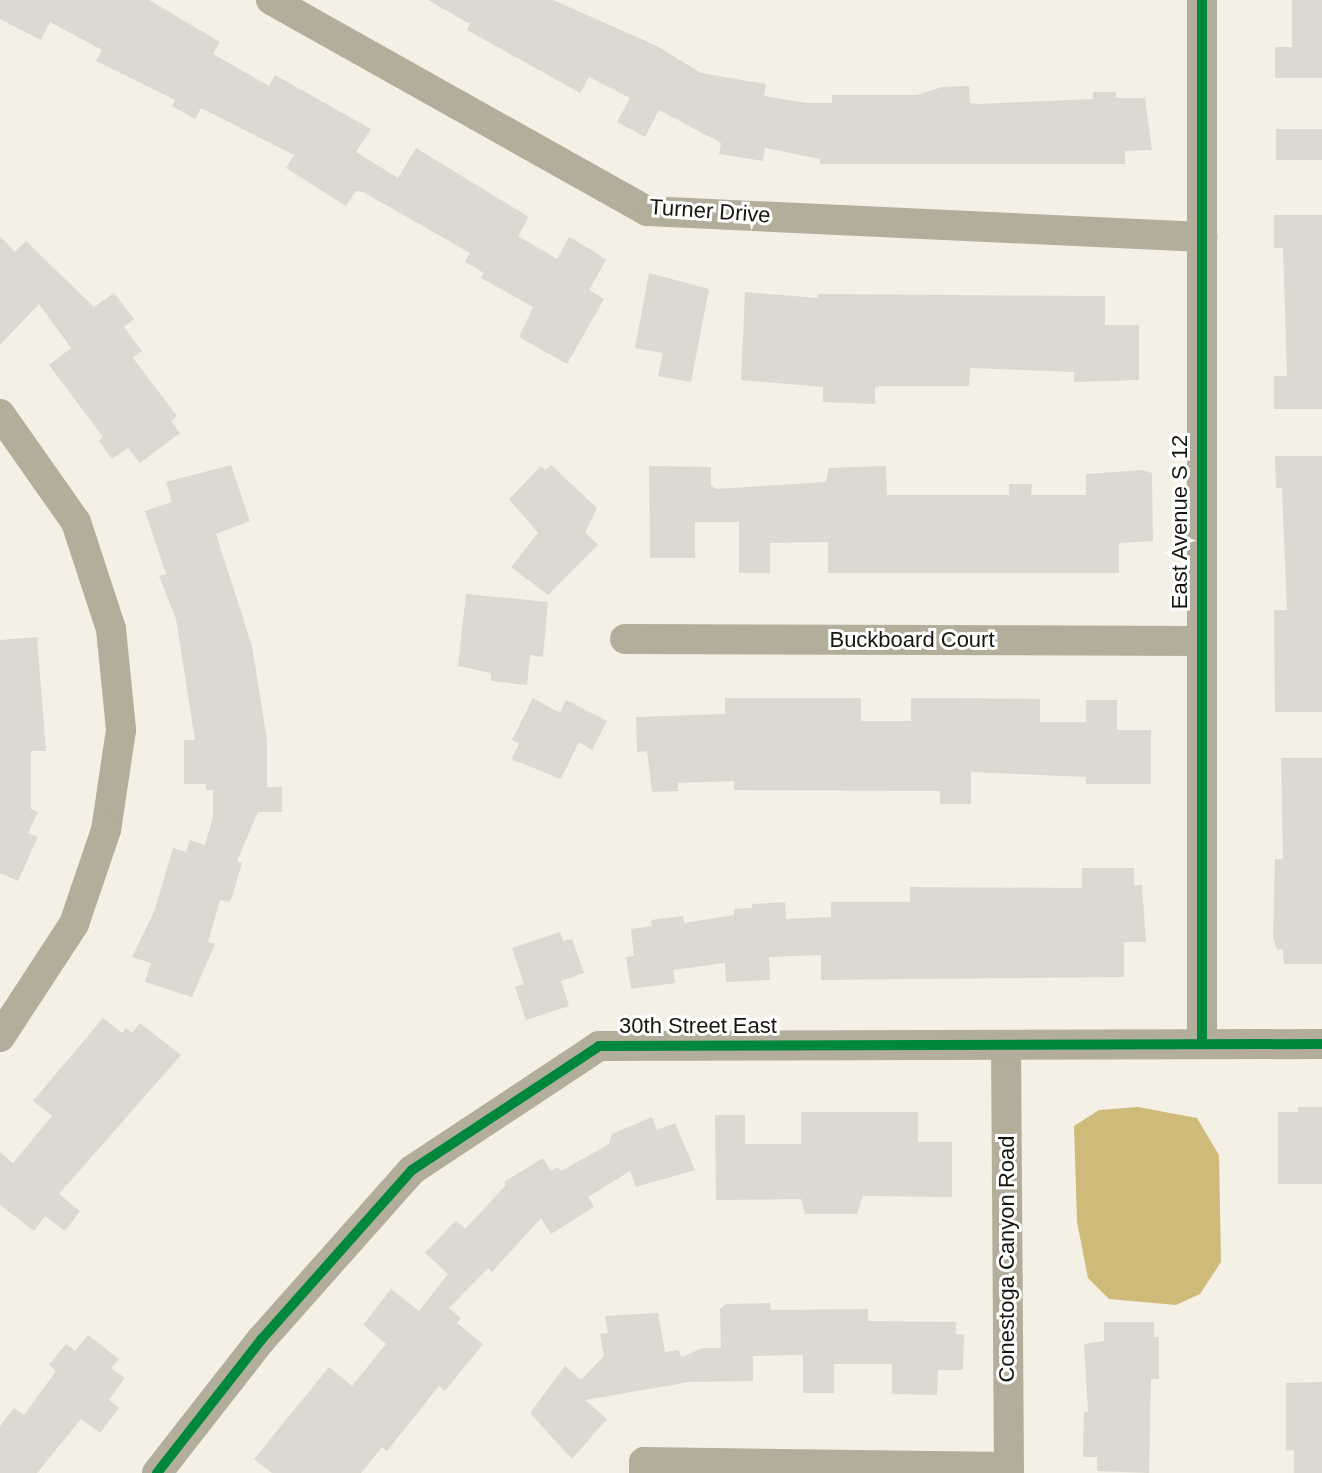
<!DOCTYPE html>
<html>
<head>
<meta charset="utf-8">
<style>
	body { margin:0 }
	#map { position:relative; width:1322px; height:1473px; overflow:hidden; background:#f4f0e5; font-family:Helvetica,sans-serif }
	div>[style] { position:absolute }
	[style*='--x'] { left:calc(var(--x)*1px); top:calc(var(--y)*1px); width:calc(var(--w)*1px); rotate:calc(var(--a)*1deg) }
	.water>* { inset:0; background:#cebb79 }
	.building>* { inset:0; background:#dcd9d0; transform-origin:0 0 }
	.minor>* { height:30px; margin:-15px; padding:0 15px; transform-origin:15px; border-radius:15px; background:#b3ae9c }
	.cycleway>* { height:10px; margin:-5px; padding:0 5px; transform-origin:5px; border-radius:5px; background:#00873e }
	span { translate:-50% -50%; white-space:nowrap; text-align:center; line-height:1.15; -webkit-text-stroke:6px #fff; paint-order:stroke }
	.street-label { font-size:22px; color:#17150e }
</style>
</head>
<body>
<div id="map">
	<div class="water">
		<div style="clip-path:polygon(1138px 1107px,1197px 1118px,1219px 1155px,1221px 1262px,1200px 1294px,1176px 1305px,1109px 1299px,1088px 1278px,1077px 1222px,1074px 1126px,1099px 1110px)"></div>
	</div>
	<div class="building">
		<div style="clip-path:polygon(0 0,149px 0,220px 42px,213px 54px,269px 86px,275px 75px,371px 129px,356px 152px,398px 178px,416px 148px,529px 217px,518px 236px,557px 259px,569px 237px,595px 252px,606px 260px,589px 290px,604px 299px,567px 364px,519px 337px,533px 307px,481px 278px,484px 273px,465px 262px,470px 253px,363px 192px,356px 191px,346px 206px,286px 168px,294px 155px,201px 108px,195px 119px,172px 106px,175px 100px,96px 61px,102px 50px,50px 22px,41px 40px,0 19px)"></div>
		<div style="clip-path:polygon(428px 0,553px 0,657px 46px,701px 73px,766px 84px,764px 96px,807px 103px,832px 103px,832px 95px,917px 95px,942px 87px,969px 86px,970px 103px,978px 104px,1093px 99px,1093px 92px,1116px 92px,1116px 98px,1145px 98px,1152px 150px,1125px 151px,1125px 164px,820px 164px,820px 159px,765px 148px,763px 161px,719px 154px,721px 143px,659px 110px,645px 137px,617px 122px,630px 98px,589px 77px,580px 93px,467px 30px,470px 24px)"></div>
		<div style="clip-path:polygon(1292px 0,1322px 0,1322px 78px,1275px 78px,1275px 47px,1292px 47px)"></div>
		<div style="left:1276px;top:129px;width:46px;height:31px"></div>
		<div style="clip-path:polygon(1274px 215px,1322px 215px,1322px 409px,1274px 409px,1274px 376px,1287px 376px,1283px 248px,1274px 248px)"></div>
		<div style="clip-path:polygon(0 236px,15px 252px,26px 241px,94px 307px,114px 293px,134px 319px,124px 327px,142px 351px,133px 358px,177px 416px,171px 421px,180px 433px,140px 463px,128px 448px,112px 459px,99px 441px,103px 437px,49px 365px,71px 348px,39px 304px,0 345px)"></div>
		<div style="clip-path:polygon(649px 273px,709px 289px,691px 382px,658px 376px,663px 353px,635px 348px)"></div>
		<div style="clip-path:polygon(745px 292px,818px 298px,818px 294px,1105px 296px,1105px 325px,1139px 325px,1139px 380px,1074px 382px,1074px 372px,970px 368px,969px 386px,880px 386px,875px 388px,875px 404px,823px 402px,823px 387px,741px 380px)"></div>
		<div style="clip-path:polygon(1275px 456px,1322px 456px,1322px 712px,1275px 712px,1274px 610px,1287px 610px,1282px 488px,1276px 488px)"></div>
		<div style="clip-path:polygon(231px 465px,250px 521px,216px 534px,252px 646px,267px 740px,267px 787px,282px 787px,282px 812px,258px 812px,237px 861px,242px 863px,232px 897px,229px 902px,220px 900px,208px 942px,215px 944px,192px 997px,145px 982px,151px 963px,132px 957px,154px 912px,173px 848px,186px 852px,190px 840px,205px 845px,213px 817px,213px 790px,206px 790px,206px 784px,184px 784px,184px 740px,195px 740px,176px 619px,159px 576px,166px 574px,145px 511px,172px 502px,166px 482px)"></div>
		<div style="clip-path:polygon(551px 465px,597px 508px,585px 532px,598px 545px,548px 595px,511px 567px,538px 533px,509px 499px,541px 466px,545px 470px)"></div>
		<div style="clip-path:polygon(649px 466px,711px 467px,711px 486px,717px 489px,826px 482px,829px 468px,886px 466px,887px 495px,1009px 495px,1009px 484px,1032px 484px,1031px 495px,1086px 495px,1086px 474px,1142px 470px,1152px 473px,1153px 541px,1119px 543px,1119px 573px,828px 573px,828px 542px,770px 543px,770px 573px,739px 573px,739px 522px,695px 522px,695px 558px,650px 558px)"></div>
		<div style="clip-path:polygon(466px 594px,548px 602px,543px 657px,530px 655px,527px 685px,491px 681px,491px 673px,458px 666px)"></div>
		<div style="clip-path:polygon(37px 637px,46px 751px,31px 751px,31px 809px,38px 812px,28px 833px,38px 837px,18px 881px,0 873px,0 640px)"></div>
		<div style="clip-path:polygon(533px 698px,560px 713px,566px 700px,607px 721px,592px 750px,579px 742px,561px 779px,511px 759px,519px 744px,512px 740px)"></div>
		<div style="clip-path:polygon(725px 698px,861px 698px,861px 721px,911px 721px,911px 698px,954px 698px,1040px 699px,1040px 722px,1086px 722px,1086px 700px,1117px 700px,1117px 730px,1151px 730px,1151px 784px,1086px 784px,1086px 777px,971px 772px,971px 804px,940px 804px,940px 791px,734px 790px,734px 781px,678px 783px,678px 791px,652px 792px,647px 751px,637px 752px,636px 717px,725px 714px)"></div>
		<div style="clip-path:polygon(1281px 758px,1322px 758px,1322px 964px,1284px 964px,1283px 949px,1277px 950px,1273px 938px,1275px 859px,1283px 859px)"></div>
		<div style="clip-path:polygon(1082px 868px,1134px 868px,1134px 885px,1142px 885px,1146px 942px,1124px 942px,1124px 977px,821px 980px,821px 955px,769px 957px,770px 980px,726px 982px,725px 963px,673px 970px,675px 983px,631px 989px,626px 957px,634px 956px,631px 929px,652px 926px,651px 920px,683px 916px,684px 923px,734px 915px,734px 909px,752px 908px,752px 904px,785px 902px,786px 919px,831px 917px,831px 902px,910px 902px,910px 887px,1082px 888px)"></div>
		<div style="clip-path:polygon(560px 932px,563px 941px,572px 939px,584px 973px,561px 981px,569px 1006px,526px 1020px,515px 987px,524px 984px,512px 948px)"></div>
		<div style="clip-path:polygon(103px 1018px,122px 1033px,126px 1028px,132px 1033px,140px 1023px,181px 1055px,59px 1194px,80px 1211px,65px 1231px,45px 1216px,34px 1231px,0 1205px,0 1152px,13px 1163px,52px 1116px,33px 1101px)"></div>
		<div style="clip-path:polygon(1298px 1107px,1322px 1107px,1322px 1184px,1278px 1184px,1278px 1112px,1298px 1112px)"></div>
		<div style="clip-path:polygon(801px 1112px,918px 1112px,918px 1142px,952px 1142px,952px 1197px,863px 1196px,857px 1214px,805px 1214px,801px 1199px,716px 1200px,715px 1115px,745px 1115px,745px 1144px,801px 1144px)"></div>
		<div style="clip-path:polygon(652px 1117px,657px 1130px,675px 1123px,695px 1170px,636px 1187px,630px 1171px,588px 1197px,594px 1207px,551px 1234px,541px 1218px,492px 1272px,488px 1268px,449px 1308px,461px 1318px,457px 1323px,483px 1344px,445px 1391px,439px 1386px,387px 1451px,382px 1447px,361px 1473px,272px 1473px,254px 1459px,329px 1367px,352px 1386px,386px 1344px,363px 1325px,391px 1289px,419px 1311px,448px 1274px,425px 1253px,456px 1220px,465px 1229px,506px 1185px,504px 1182px,543px 1158px,551px 1171px,558px 1167px,561px 1171px,609px 1144px,612px 1134px)"></div>
		<div style="clip-path:polygon(770px 1303px,771px 1310px,868px 1309px,868px 1321px,956px 1322px,956px 1334px,964px 1334px,963px 1370px,938px 1370px,937px 1395px,892px 1394px,892px 1364px,834px 1364px,834px 1393px,803px 1393px,803px 1355px,753px 1356px,753px 1381px,690px 1382px,585px 1400px,607px 1419px,572px 1459px,530px 1413px,565px 1366px,581px 1380px,604px 1356px,600px 1334px,608px 1333px,605px 1316px,658px 1313px,665px 1352px,678px 1350px,682px 1357px,702px 1348px,721px 1348px,720px 1309px,726px 1304px)"></div>
		<div style="clip-path:polygon(1104px 1322px,1154px 1322px,1154px 1337px,1159px 1337px,1159px 1379px,1151px 1379px,1149px 1473px,1097px 1471px,1097px 1457px,1083px 1457px,1084px 1412px,1088px 1412px,1084px 1344px,1104px 1341px)"></div>
		<div style="clip-path:polygon(88px 1335px,119px 1359px,111px 1368px,125px 1378px,109px 1400px,119px 1408px,100px 1433px,81px 1419px,37px 1473px,0 1473px,0 1426px,14px 1408px,24px 1415px,56px 1371px,49px 1365px,66px 1344px,75px 1351px)"></div>
		<div style="clip-path:polygon(1322px 1382px,1322px 1473px,1294px 1473px,1294px 1450px,1286px 1451px,1286px 1383px)"></div>
	</div>
	<div class="minor">
		<div style="--x:271;--y:0;--w:431;--a:29.3"></div>
		<div style="--x:647;--y:211;--w:556;--a:2.68"></div>
		<div style="--x:1202;--y:0;--w:1044;--a:90"></div>
		<div style="--x:0;--y:414;--w:132;--a:54.9"></div>
		<div style="--x:76;--y:522;--w:113;--a:71.9"></div>
		<div style="--x:111;--y:629;--w:101;--a:84.3"></div>
		<div style="--x:121;--y:730;--w:101;--a:98.5"></div>
		<div style="--x:106;--y:830;--w:99;--a:108.8"></div>
		<div style="--x:74;--y:924;--w:135;--a:123.2"></div>
		<div style="--x:625;--y:639;--w:575;--a:0.2"></div>
		<div style="--x:1006;--y:1045;--w:428;--a:89.6"></div>
		<div style="--x:157;--y:1473;--w:169;--a:-52"></div>
		<div style="--x:261;--y:1340;--w:227;--a:-48.4"></div>
		<div style="--x:412;--y:1170;--w:224;--a:-33.5"></div>
		<div style="--x:599;--y:1046;--w:723;--a:-0.16"></div>
		<div style="--x:644;--y:1473;--w:11;--a:-90"></div>
		<div style="--x:644;--y:1462;--w:365;--a:0.8"></div>
	</div>
	<div class="cycleway">
		<div style="--x:1202;--y:0;--w:1044;--a:90"></div>
		<div style="--x:157;--y:1473;--w:169;--a:-52"></div>
		<div style="--x:261;--y:1340;--w:227;--a:-48.4"></div>
		<div style="--x:412;--y:1170;--w:224;--a:-33.5"></div>
		<div style="--x:599;--y:1046;--w:723;--a:-0.16"></div>
	</div>
	<div class="street-label">
		<span style="left:710px;top:211px;rotate:4deg">Turner Drive</span>
		<span style="left:1180px;top:522px;rotate:-90deg">East Avenue S 12</span>
		<span style="left:912px;top:640px">Buckboard Court</span>
		<span style="left:698px;top:1026px">30th Street East</span>
		<span style="left:1007px;top:1259px;rotate:-90deg">Conestoga Canyon Road</span>
	</div>
</div>
</body>
</html>
